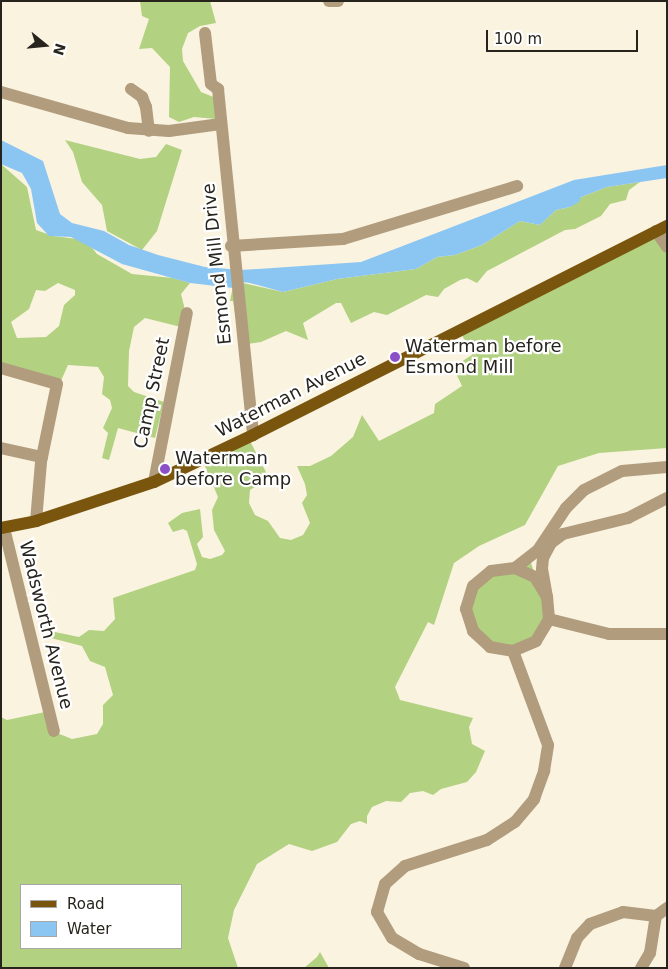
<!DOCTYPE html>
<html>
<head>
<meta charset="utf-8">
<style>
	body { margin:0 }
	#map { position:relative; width:668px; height:969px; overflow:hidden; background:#faf3e0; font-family:"DejaVu Sans",sans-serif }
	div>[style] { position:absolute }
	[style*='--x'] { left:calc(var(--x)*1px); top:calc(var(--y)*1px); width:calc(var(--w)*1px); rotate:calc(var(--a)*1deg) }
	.forest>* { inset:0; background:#b2d181 }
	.water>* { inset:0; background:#8bc6f3 }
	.minor>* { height:12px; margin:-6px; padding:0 6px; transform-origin:6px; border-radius:6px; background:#b19d7e }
	.major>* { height:12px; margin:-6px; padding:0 6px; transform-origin:6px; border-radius:6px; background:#79550d }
	.dots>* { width:14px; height:14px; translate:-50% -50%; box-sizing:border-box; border:2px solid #fff; border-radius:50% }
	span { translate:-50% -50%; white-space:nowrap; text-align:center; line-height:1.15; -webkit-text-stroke:4.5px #fff; paint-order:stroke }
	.street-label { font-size:18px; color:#26241d }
	.poi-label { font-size:18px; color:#26241d }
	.left { translate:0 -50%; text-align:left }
	.frame { position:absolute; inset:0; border:2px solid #26241d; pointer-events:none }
	.legend { position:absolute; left:20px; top:884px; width:162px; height:65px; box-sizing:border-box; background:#fff; border:1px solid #a8a7a5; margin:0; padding:6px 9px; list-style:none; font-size:15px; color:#26241d }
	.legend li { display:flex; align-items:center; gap:10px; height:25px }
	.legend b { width:25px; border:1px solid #a8a7a5 }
	.north { position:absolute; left:20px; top:20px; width:50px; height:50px; -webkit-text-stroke:4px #fff; paint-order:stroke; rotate:107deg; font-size:14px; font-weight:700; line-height:20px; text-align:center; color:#26241d }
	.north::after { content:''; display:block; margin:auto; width:18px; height:22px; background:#26241d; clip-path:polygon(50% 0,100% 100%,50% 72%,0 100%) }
	.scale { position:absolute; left:486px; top:30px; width:152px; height:22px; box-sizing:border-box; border:2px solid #26241d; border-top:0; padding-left:6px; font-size:15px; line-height:18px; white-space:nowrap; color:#26241d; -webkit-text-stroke:4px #fff; paint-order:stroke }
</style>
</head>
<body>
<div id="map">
	<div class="forest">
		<div style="clip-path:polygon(140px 1px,210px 1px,216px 23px,200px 26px,188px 33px,182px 49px,183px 61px,201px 92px,221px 100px,217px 119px,194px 117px,179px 122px,169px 117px,170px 67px,152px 48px,139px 49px,149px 19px,142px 16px)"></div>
		<div style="clip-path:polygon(65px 140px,140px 159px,156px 157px,166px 144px,182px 150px,157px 231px,142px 250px,107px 231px,102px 205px,82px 182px,73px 152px)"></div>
		<div style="clip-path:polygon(evenodd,1px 164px,27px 187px,36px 230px,53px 236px,86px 240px,97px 254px,132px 274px,173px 278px,190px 283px,181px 294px,186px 314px,181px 327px,145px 318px,134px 327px,129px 351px,128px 386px,134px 392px,164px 402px,155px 438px,118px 428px,109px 460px,102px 458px,108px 433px,103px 428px,112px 408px,110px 400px,102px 394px,104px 377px,98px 367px,68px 365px,60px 383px,1px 369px,1px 164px,58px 283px,75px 290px,75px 295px,64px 305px,59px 326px,46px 337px,17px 338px,11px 322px,29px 309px,36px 290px,45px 291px,58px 283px)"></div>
		<div style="clip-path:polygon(640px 182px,629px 190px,626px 200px,610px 204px,601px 216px,575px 229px,565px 230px,487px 271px,477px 283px,467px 278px,460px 280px,444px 289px,438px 297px,426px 295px,387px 315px,374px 312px,351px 323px,341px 303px,336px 303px,303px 323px,308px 340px,286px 331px,261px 342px,240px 345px,233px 301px,230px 301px,234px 281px,283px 292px,337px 279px,416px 269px,437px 257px,455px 255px,482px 245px,520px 221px,540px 225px,556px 210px,570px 207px,581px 197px,607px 187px)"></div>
		<div style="clip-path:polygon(evenodd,667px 227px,667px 448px,599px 453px,558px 466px,525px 525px,479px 546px,454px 563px,434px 625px,428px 622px,395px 687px,400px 700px,473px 718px,469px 727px,472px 744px,485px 751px,476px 772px,467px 782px,441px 789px,433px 795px,423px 791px,410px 793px,401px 802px,386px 801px,372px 807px,367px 816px,367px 824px,360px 821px,351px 824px,337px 842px,312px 851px,289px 844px,257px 864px,234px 910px,228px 938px,238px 968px,1px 968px,1px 717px,7px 720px,45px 712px,52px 731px,72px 739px,97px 734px,103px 724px,103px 705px,113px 695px,105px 667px,90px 661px,82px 646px,47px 637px,55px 632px,79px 637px,89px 630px,104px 631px,115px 619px,113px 598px,195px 570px,197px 564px,187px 531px,183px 529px,173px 532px,168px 523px,182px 513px,200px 509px,203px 537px,197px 544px,202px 557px,210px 559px,222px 555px,225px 551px,214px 530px,212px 510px,218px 497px,204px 464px,249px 439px,269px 478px,250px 490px,249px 503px,255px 515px,268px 521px,280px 538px,291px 540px,303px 535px,310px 523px,302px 503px,307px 495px,305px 484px,297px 466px,310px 466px,331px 456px,353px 437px,362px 415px,379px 441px,434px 413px,435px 404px,462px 386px,453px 367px,472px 355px,460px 331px,667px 227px,21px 885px,181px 885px,181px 948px,21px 948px,21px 885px)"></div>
		<div style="clip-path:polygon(530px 560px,551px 622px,523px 651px,477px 638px,468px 597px,487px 569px)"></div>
		<div style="clip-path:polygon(320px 952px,329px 968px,304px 968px,317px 957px)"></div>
	</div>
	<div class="water">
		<div style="clip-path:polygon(1px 140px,43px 161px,60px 214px,72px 223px,104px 231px,129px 245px,158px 255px,205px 267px,241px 270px,361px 262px,574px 180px,667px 165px,667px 178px,607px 187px,581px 197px,579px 202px,570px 207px,556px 210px,540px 225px,520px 221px,482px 245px,455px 255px,437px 257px,416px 269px,337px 279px,283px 292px,250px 283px,234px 281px,233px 288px,190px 283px,122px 264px,71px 237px,49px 236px,37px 223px,31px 189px,22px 173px,1px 164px)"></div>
	</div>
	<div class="minor">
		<div style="--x:329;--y:1;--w:9;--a:0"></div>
		<div style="--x:205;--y:33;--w:51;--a:83.3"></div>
		<div style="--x:211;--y:84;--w:9;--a:36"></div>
		<div style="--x:218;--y:89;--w:348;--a:84.2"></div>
		<div style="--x:131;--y:89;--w:14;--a:36"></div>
		<div style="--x:142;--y:97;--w:11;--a:68"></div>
		<div style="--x:146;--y:107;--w:24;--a:83"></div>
		<div style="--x:1;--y:92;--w:132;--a:15.8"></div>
		<div style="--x:128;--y:128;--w:41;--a:4.2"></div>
		<div style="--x:169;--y:131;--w:52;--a:-7.7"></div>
		<div style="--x:656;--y:231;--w:19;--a:55"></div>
		<div style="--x:231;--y:246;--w:112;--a:-3.6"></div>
		<div style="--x:343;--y:239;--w:182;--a:-16.9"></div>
		<div style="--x:1;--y:368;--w:58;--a:15.9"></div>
		<div style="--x:57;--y:384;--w:80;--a:101.6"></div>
		<div style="--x:41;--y:462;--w:59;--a:94.8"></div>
		<div style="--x:1;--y:448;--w:42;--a:12.4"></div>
		<div style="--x:154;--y:482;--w:172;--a:-79"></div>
		<div style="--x:4;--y:528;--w:209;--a:76.2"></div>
		<div style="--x:515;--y:568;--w:29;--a:-38"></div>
		<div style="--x:538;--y:550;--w:50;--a:-56.3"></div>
		<div style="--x:566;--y:508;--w:25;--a:-45"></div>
		<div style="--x:584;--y:490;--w:42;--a:-26.6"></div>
		<div style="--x:622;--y:471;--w:45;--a:-5.1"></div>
		<div style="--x:547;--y:597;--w:23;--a:-121"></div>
		<div style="--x:535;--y:577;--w:22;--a:-156"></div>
		<div style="--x:515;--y:568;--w:24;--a:173"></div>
		<div style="--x:491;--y:571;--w:23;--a:140"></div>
		<div style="--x:473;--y:586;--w:24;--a:107"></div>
		<div style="--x:466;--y:609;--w:23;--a:72"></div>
		<div style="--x:473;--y:631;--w:23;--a:43"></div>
		<div style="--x:490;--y:647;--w:23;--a:10"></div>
		<div style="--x:513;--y:651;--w:25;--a:-23"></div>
		<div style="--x:536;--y:641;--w:26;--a:-59"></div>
		<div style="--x:549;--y:619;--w:22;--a:-95"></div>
		<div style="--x:547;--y:597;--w:28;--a:-100"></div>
		<div style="--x:542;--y:569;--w:11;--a:-85"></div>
		<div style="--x:543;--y:558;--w:17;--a:-62"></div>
		<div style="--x:551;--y:543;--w:15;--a:-37"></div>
		<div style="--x:563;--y:534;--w:67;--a:-13.8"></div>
		<div style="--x:628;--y:518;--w:44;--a:-27.1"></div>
		<div style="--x:549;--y:619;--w:62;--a:14"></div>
		<div style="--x:609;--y:634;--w:58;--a:0"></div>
		<div style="--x:464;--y:968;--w:47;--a:-162.7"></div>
		<div style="--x:419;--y:954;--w:31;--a:-149"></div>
		<div style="--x:392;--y:938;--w:30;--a:-120"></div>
		<div style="--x:377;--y:912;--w:29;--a:-74"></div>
		<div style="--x:385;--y:884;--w:27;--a:-42"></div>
		<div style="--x:405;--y:866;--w:86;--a:-17.6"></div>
		<div style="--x:487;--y:840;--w:33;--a:-33"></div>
		<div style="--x:515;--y:822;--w:30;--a:-50"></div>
		<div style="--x:534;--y:799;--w:30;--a:-70"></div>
		<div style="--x:544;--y:771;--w:26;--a:-81"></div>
		<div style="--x:548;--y:745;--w:100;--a:-110.4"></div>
		<div style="--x:565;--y:968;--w:32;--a:-68"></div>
		<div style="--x:577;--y:938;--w:19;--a:-47"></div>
		<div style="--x:590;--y:924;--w:35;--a:-20"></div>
		<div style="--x:623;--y:912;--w:33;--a:7"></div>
		<div style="--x:641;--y:968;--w:17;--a:-59"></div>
		<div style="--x:650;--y:953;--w:37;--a:-81"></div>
		<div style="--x:656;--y:916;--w:14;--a:-36"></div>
	</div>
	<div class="major">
		<div style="--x:1;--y:528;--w:36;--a:-11"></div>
		<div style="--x:36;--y:521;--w:124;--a:-18.3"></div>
		<div style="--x:154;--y:482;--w:110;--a:-25.4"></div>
		<div style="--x:253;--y:435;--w:464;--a:-26.8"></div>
	</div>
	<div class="dots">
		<div style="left:395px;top:357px;background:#8b50c7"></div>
		<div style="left:165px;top:469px;background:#8b50c7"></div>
	</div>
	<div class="street-label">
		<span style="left:217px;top:264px;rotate:-96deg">Esmond Mill Drive</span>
		<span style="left:152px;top:393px;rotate:-78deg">Camp Street</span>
		<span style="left:291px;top:395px;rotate:-27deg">Waterman Avenue</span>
		<span style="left:46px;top:625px;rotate:76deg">Wadsworth Avenue</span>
	</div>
	<div class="poi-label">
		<span class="left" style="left:405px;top:357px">Waterman before<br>Esmond Mill</span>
		<span class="left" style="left:175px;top:469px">Waterman<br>before Camp</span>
	</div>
	<div class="frame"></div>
	<ul class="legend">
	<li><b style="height:6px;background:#79550d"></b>Road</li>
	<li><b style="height:14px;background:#8bc6f3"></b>Water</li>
	</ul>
	<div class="north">N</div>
	<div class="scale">100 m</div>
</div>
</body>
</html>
